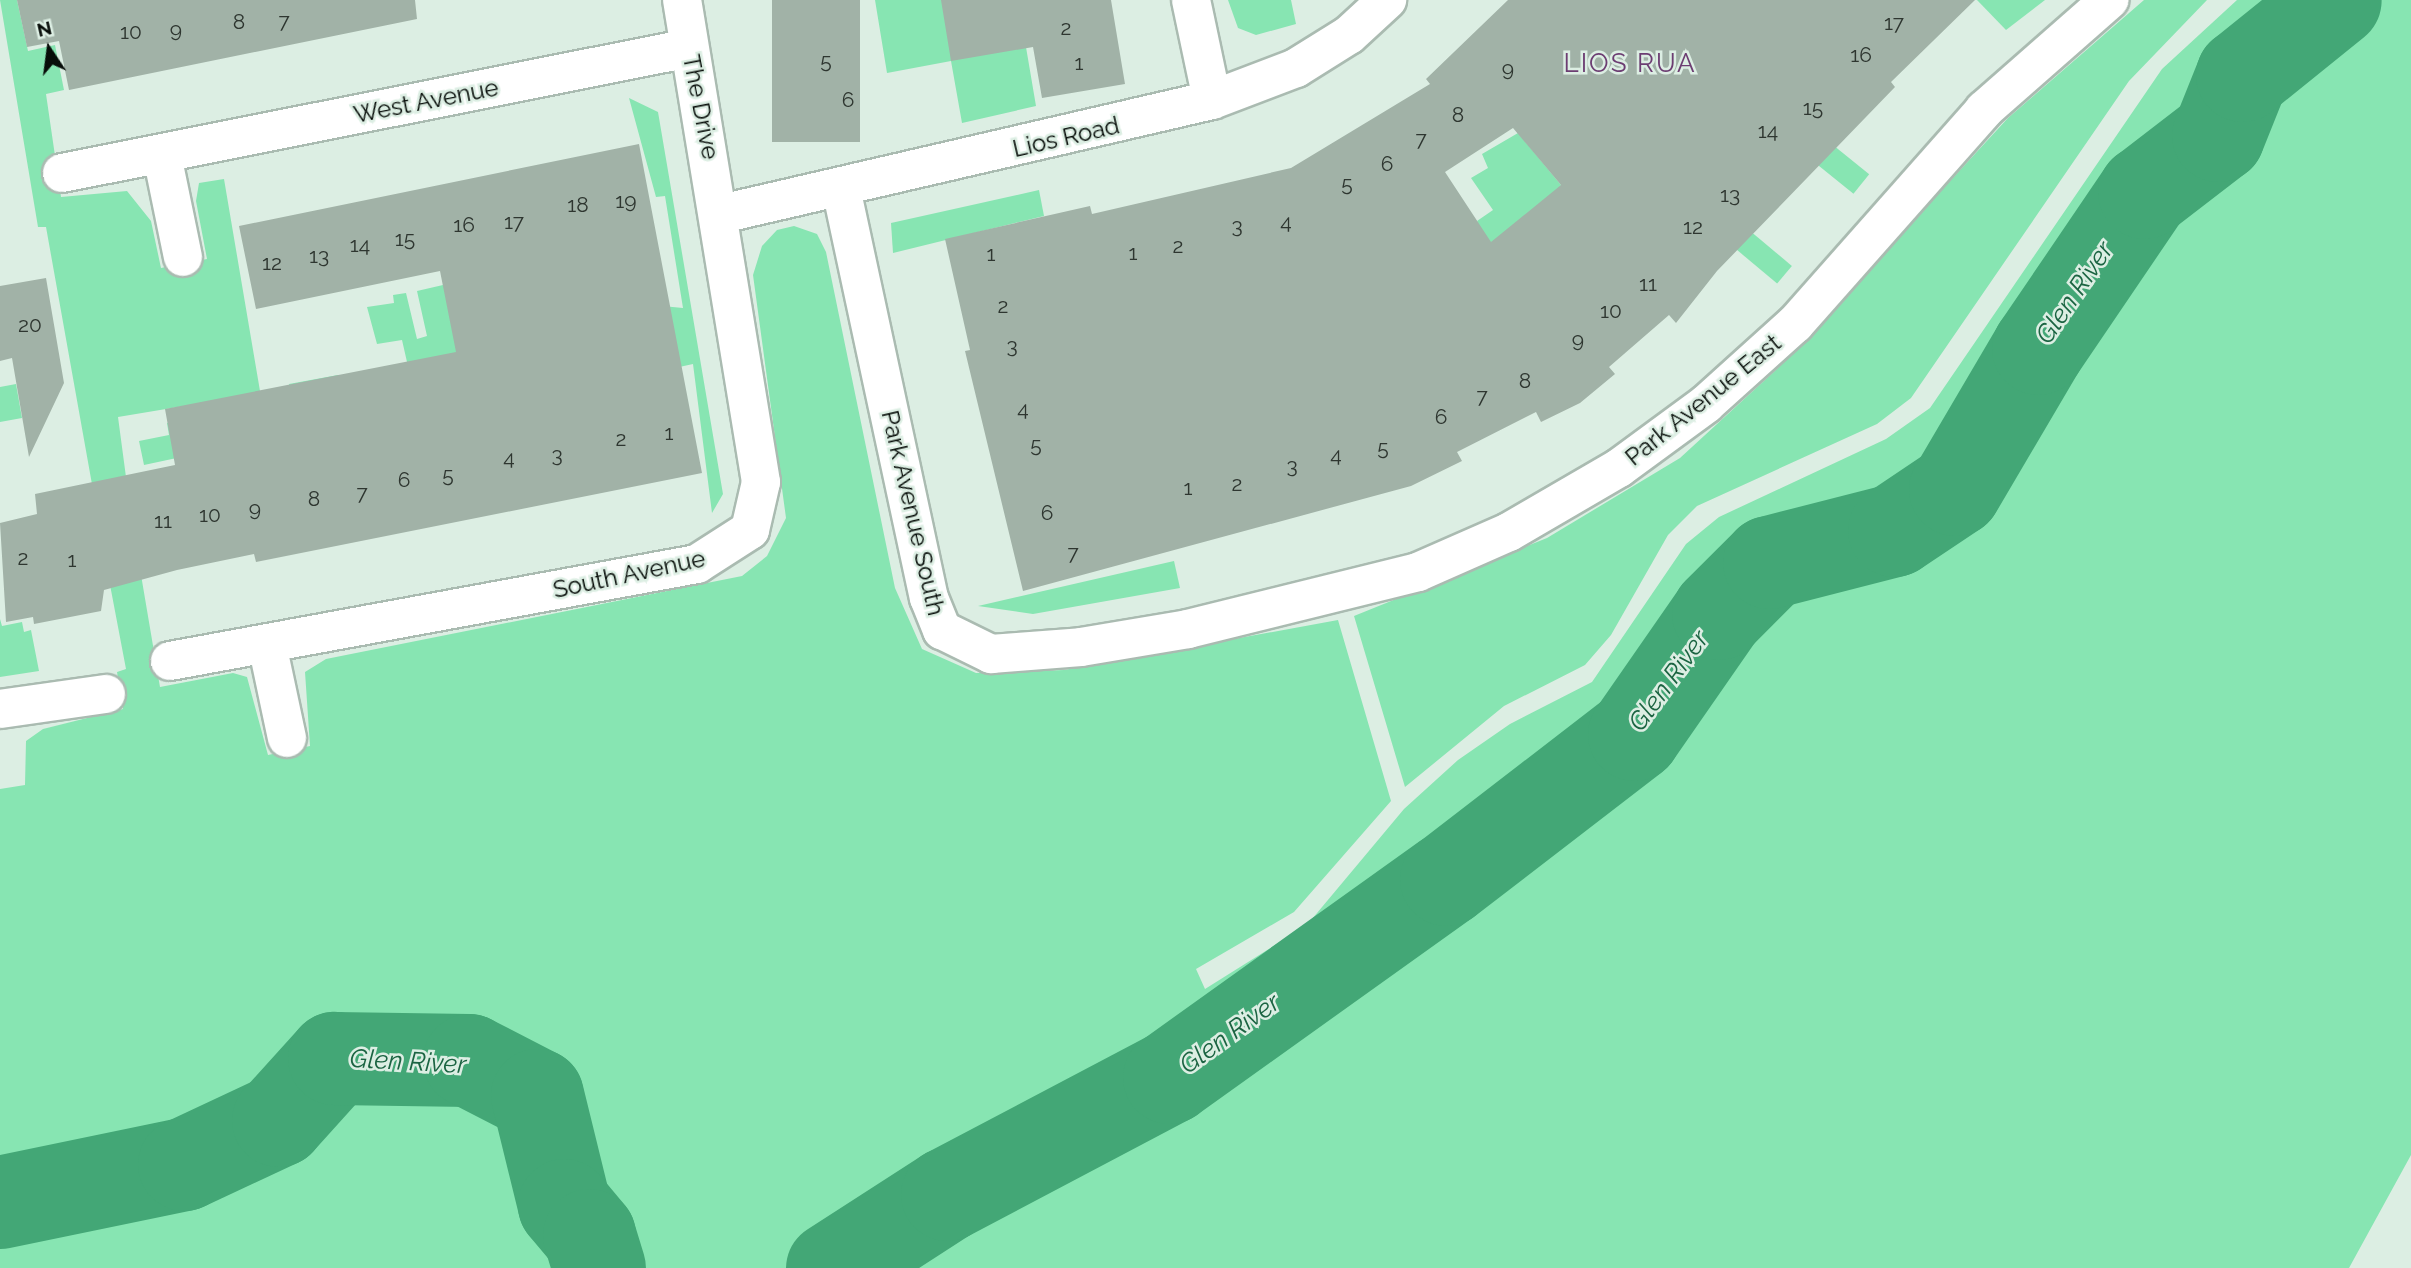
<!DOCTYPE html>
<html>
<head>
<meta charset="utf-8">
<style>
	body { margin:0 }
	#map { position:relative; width:2411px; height:1268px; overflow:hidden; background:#dceee3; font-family:Raleway,sans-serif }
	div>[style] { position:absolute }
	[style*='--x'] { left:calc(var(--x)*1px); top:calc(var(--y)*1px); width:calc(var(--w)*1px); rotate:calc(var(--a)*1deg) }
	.green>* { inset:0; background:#87e5b2; transform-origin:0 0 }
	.river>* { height:93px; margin:-46.5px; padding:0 46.5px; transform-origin:46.5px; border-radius:46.5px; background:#43a776 }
	.building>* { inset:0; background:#a1b2a7; transform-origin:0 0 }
	.roads { filter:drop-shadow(2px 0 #aabbb1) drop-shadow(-2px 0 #aabbb1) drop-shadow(0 2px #aabbb1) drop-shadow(0 -2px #aabbb1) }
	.street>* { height:38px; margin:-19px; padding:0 19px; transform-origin:19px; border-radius:19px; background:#fff }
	span { translate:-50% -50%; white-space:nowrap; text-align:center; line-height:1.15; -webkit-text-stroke:5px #dceee3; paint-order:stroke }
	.number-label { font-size:21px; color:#2e3630 }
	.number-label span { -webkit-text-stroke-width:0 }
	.street-label { font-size:24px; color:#070d09 }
	.neighbourhood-label { font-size:26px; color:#6c3d72; letter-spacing:2px }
	.water-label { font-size:26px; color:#1b6442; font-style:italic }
	.north { position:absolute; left:14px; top:14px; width:70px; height:70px; -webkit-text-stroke:5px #dceee3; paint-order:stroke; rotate:347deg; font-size:19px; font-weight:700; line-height:28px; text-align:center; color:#070d09 }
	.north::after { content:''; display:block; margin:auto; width:24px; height:32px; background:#070d09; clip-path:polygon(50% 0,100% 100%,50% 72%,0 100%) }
</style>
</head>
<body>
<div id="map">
	<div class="green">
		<div style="clip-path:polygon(0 0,17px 0,28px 51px,55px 45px,64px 90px,46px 94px,61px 197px,127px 191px,151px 221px,161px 268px,207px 259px,196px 201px,199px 183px,224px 179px,260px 391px,294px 408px,289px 384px,338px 375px,343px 394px,270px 438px,144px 465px,139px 441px,169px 435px,167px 423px,187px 419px,184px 406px,118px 417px,132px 522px,100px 529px,46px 227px,38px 227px)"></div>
		<div style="clip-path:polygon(875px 0,1018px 0,1036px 106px,962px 123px,951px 61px,887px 73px)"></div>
		<div style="clip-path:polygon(1228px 0,1291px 0,1296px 24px,1256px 35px,1238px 28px)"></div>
		<div style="clip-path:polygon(1977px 0,2045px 0,2006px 30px)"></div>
		<div style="clip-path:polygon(2144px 0,2207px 0,2129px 81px,1911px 398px,1877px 424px,1697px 506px,1668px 535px,1611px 635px,1585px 665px,1504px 706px,1405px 787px,1354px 616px,1547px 538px,1680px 458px,1778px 368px,2008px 118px)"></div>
		<div style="clip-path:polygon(2237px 0,2411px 0,2411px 1155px,2349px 1268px,0 1268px,0 789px,25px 785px,26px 741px,43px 729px,123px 709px,117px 672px,126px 669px,107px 569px,139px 563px,160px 687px,233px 673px,247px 677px,268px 755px,310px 746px,305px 672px,326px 659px,742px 576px,767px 556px,786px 518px,753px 275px,762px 246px,777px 230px,794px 226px,817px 234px,826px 252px,895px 588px,922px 649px,976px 673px,1064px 670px,1338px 620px,1391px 801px,1294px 912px,1196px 969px,1205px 989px,1307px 925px,1404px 809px,1458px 760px,1510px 724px,1592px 682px,1686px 544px,1719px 517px,1886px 439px,1930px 408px,2162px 69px)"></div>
		<div style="clip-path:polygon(629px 98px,658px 112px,723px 494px,712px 513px,693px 364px,652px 373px,407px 362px,402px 340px,377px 344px,367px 307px,394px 303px,393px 295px,406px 293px,417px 339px,427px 336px,417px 291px,443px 285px,683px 308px,665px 196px,656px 197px)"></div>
		<div style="clip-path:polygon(1518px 133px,1561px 185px,1512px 303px,1477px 221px,1493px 210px,1471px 178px,1488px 168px,1482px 154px)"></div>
		<div style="left:1828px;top:141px;width:53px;height:25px;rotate:39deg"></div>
		<div style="clip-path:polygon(1039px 190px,1044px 216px,893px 253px,891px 223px)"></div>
		<div style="left:1749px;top:230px;width:56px;height:23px;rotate:40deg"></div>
		<div style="clip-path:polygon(16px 384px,22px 418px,0 422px,0 387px)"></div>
		<div style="clip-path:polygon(1174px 561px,1180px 588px,1033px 614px,978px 606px)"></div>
		<div style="clip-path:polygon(0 619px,2px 626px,22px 622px,24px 632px,31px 630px,39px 671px,0 677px)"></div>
	</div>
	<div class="river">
		<div style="--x:0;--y:1202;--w:188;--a:-11.7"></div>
		<div style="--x:184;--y:1164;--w:104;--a:-25.1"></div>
		<div style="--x:278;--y:1120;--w:84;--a:-47.9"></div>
		<div style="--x:334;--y:1058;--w:135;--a:0.8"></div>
		<div style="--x:469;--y:1060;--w:76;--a:27.2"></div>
		<div style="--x:537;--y:1095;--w:113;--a:76.2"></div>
		<div style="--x:564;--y:1205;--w:39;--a:50"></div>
		<div style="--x:589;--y:1235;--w:34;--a:73"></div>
		<div style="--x:832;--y:1268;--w:137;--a:-32.8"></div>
		<div style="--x:947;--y:1194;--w:251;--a:-27.8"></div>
		<div style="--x:1169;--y:1077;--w:340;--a:-35.6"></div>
		<div style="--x:1446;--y:879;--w:237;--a:-37.6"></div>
		<div style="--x:1634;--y:734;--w:147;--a:-55.2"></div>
		<div style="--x:1718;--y:613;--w:72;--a:-45"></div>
		<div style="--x:1769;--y:562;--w:129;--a:-14.4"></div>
		<div style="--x:1894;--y:530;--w:73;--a:-33.9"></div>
		<div style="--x:1955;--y:489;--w:164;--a:-59.5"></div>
		<div style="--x:2038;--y:348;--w:189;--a:-55.8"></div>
		<div style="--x:2144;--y:192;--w:93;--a:-37.6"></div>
		<div style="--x:2218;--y:135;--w:65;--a:-68.2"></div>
		<div style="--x:2242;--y:75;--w:119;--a:-38.9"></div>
	</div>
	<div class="building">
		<div style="clip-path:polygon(17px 0,415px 0,417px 19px,69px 90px,59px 41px,27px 47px)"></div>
		<div style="left:772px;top:0;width:88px;height:142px"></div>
		<div style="clip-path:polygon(941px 0,1111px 0,1125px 84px,1042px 98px,1033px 47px,951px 61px)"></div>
		<div style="clip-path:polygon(evenodd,1508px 0,1975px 0,1891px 82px,1895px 87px,1717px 271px,1676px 323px,1669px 315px,1609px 367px,1615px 374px,1580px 403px,1541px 422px,1536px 412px,1457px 452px,1462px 461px,1411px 486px,1023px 591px,965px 351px,970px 350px,945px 239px,1090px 206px,1092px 214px,1291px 168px,1430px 84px,1426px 79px,1508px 0,1513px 128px,1561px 185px,1491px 242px,1445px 172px,1513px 128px)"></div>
		<div style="clip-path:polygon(639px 144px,702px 473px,256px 562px,254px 554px,177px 570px,104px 590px,101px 611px,34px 624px,33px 617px,6px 622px,0 523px,37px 514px,35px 494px,175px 465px,165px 409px,456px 352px,440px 271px,256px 309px,239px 226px)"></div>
		<div style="clip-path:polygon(46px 278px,64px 383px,29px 457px,12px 358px,0 361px,0 286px)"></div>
	</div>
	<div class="roads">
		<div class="street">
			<div style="--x:1191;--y:0;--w:102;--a:78.1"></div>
			<div style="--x:162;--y:155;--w:104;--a:78.4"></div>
			<div style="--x:62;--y:173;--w:639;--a:-11.27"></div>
			<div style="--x:841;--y:188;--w:419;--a:77.9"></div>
			<div style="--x:929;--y:598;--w:35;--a:68"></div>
			<div style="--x:942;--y:630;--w:55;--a:26.1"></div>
			<div style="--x:991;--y:654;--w:90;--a:-4.4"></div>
			<div style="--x:1081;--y:647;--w:109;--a:-9.5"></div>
			<div style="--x:1188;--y:629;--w:237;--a:-13.9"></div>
			<div style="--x:1418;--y:572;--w:99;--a:-23.7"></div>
			<div style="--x:1509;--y:532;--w:127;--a:-30.2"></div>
			<div style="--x:1619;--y:468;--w:108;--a:-36.3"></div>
			<div style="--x:1706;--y:404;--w:120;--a:-42"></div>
			<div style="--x:1795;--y:324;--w:286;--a:-48.5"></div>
			<div style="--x:1984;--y:110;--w:167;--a:-41.3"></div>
			<div style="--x:721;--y:214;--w:504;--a:-13.07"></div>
			<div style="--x:1212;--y:100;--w:90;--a:-20.9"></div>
			<div style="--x:1296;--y:68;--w:62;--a:-31.9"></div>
			<div style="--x:1349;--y:35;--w:52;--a:-42.6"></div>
			<div style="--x:267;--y:644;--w:96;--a:78"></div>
			<div style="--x:170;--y:661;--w:536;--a:-10.43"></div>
			<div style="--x:697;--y:564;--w:63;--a:-32.7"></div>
			<div style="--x:750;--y:530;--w:49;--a:-77.1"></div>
			<div style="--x:761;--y:482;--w:488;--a:-99.3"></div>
			<div style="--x:0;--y:709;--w:107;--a:-8.1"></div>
		</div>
	</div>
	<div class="number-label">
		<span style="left:284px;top:21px">7</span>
		<span style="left:239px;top:22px">8</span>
		<span style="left:1894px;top:23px">17</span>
		<span style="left:1066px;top:28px">2</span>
		<span style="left:176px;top:30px">9</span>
		<span style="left:131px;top:32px">10</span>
		<span style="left:1861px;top:55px">16</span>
		<span style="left:826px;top:61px">5</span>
		<span style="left:1079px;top:63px">1</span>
		<span style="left:1508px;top:69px">9</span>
		<span style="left:848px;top:100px">6</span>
		<span style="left:1813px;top:108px">15</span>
		<span style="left:1458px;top:115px">8</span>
		<span style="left:1768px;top:131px">14</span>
		<span style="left:1421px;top:139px">7</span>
		<span style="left:1387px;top:164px">6</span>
		<span style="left:1347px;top:184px">5</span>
		<span style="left:1730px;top:195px">13</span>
		<span style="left:626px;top:201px">19</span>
		<span style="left:578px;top:205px">18</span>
		<span style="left:514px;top:222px">17</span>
		<span style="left:1286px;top:222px">4</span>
		<span style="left:464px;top:225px">16</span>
		<span style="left:1237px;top:226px">3</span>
		<span style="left:1693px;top:227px">12</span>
		<span style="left:405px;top:239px">15</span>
		<span style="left:360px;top:245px">14</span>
		<span style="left:1178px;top:246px">2</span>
		<span style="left:1133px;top:253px">1</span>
		<span style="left:991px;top:254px">1</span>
		<span style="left:319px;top:256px">13</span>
		<span style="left:272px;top:263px">12</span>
		<span style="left:1648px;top:284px">11</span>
		<span style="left:1003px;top:306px">2</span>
		<span style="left:1611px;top:311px">10</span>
		<span style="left:30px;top:325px">20</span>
		<span style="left:1578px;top:340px">9</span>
		<span style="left:1012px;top:346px">3</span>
		<span style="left:1525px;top:381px">8</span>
		<span style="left:1482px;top:396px">7</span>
		<span style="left:1023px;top:409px">4</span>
		<span style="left:1441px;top:417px">6</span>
		<span style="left:669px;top:433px">1</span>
		<span style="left:621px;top:439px">2</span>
		<span style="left:1036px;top:445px">5</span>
		<span style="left:1383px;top:448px">5</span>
		<span style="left:557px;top:455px">3</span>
		<span style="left:1336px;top:455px">4</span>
		<span style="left:509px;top:458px">4</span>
		<span style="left:1292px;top:466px">3</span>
		<span style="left:448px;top:475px">5</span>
		<span style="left:404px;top:480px">6</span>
		<span style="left:1237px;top:484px">2</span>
		<span style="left:1188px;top:488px">1</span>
		<span style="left:362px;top:493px">7</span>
		<span style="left:314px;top:499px">8</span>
		<span style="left:255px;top:509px">9</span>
		<span style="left:1047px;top:513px">6</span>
		<span style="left:210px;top:515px">10</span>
		<span style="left:163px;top:521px">11</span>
		<span style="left:1073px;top:553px">7</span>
		<span style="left:23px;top:558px">2</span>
		<span style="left:72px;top:560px">1</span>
	</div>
	<div class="street-label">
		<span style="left:426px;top:101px;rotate:-11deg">West Avenue</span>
		<span style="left:701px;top:107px;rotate:79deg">The Drive</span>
		<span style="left:1066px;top:137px;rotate:-13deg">Lios Road</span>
		<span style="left:1703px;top:400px;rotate:-39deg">Park Avenue East</span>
		<span style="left:913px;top:513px;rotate:77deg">Park Avenue South</span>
		<span style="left:629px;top:574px;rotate:-12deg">South Avenue</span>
	</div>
	<div class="neighbourhood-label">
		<span style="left:1630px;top:64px">LIOS RUA</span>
	</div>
	<div class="water-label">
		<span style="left:2075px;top:293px;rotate:-56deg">Glen River</span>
		<span style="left:1669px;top:681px;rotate:-54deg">Glen River</span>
		<span style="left:1230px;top:1034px;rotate:-36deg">Glen River</span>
		<span style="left:408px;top:1062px;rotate:3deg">Glen River</span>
	</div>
	<div class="north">N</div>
</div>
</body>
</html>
